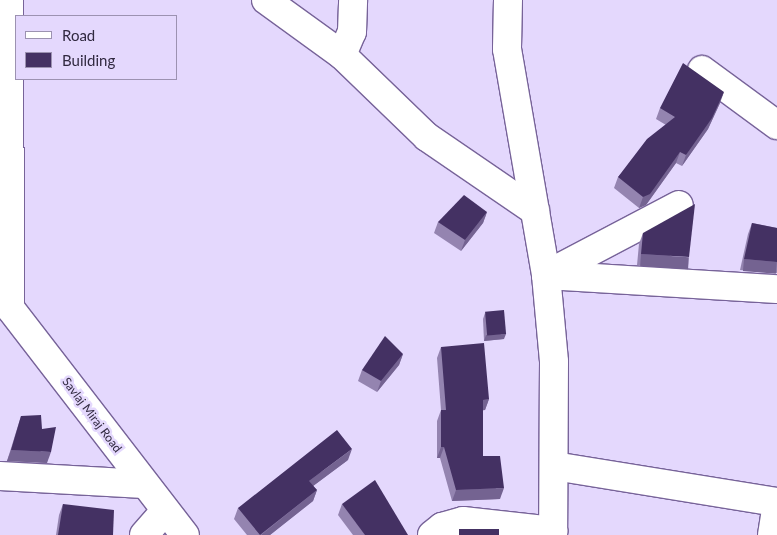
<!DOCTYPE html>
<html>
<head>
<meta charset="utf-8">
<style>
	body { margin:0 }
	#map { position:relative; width:777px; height:535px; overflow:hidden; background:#e4d8fd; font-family:Lato,sans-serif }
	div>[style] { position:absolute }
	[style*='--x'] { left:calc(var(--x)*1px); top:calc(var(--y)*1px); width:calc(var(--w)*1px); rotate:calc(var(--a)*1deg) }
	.roads { filter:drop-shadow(1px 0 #776399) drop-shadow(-1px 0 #776399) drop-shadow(0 1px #776399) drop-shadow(0 -1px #776399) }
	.minor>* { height:28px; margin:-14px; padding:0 14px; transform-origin:14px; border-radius:14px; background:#fff }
	.wall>* { inset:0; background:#9484b0 }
	.shaded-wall>* { inset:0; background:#746391; transform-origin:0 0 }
	.building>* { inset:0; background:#443163; transform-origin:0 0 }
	span { translate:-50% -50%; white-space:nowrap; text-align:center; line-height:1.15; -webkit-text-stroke:5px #e4d8fd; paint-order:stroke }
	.street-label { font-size:12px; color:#312940 }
	.legend { position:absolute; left:15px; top:15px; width:162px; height:65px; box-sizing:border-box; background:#e4d8fd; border:1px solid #9c92b1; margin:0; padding:6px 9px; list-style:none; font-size:15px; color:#312940 }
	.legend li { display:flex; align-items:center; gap:10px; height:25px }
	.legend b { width:25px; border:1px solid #9c92b1 }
</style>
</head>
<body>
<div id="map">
	<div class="roads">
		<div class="minor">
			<div style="--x:9;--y:0;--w:308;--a:89.8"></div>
			<div style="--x:266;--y:0;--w:94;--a:35.9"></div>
			<div style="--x:342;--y:55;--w:118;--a:44"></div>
			<div style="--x:427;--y:137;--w:131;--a:34.4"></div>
			<div style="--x:508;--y:0;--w:49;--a:91.2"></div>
			<div style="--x:507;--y:49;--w:229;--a:80.2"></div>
			<div style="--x:546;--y:275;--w:87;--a:84.7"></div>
			<div style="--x:554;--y:362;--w:173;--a:90.3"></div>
			<div style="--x:342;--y:55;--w:25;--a:-67"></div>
			<div style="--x:352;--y:32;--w:32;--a:-88"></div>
			<div style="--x:702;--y:70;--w:93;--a:36.3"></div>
			<div style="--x:546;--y:275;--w:231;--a:3.5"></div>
			<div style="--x:546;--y:275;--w:150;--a:-27.8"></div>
			<div style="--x:0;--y:295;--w:303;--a:52.4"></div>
			<div style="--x:554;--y:466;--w:226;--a:9.2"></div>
			<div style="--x:0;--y:476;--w:144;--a:3.2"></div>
			<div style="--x:144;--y:535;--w:32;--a:-49"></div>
			<div style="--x:432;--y:535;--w:13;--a:-39"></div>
			<div style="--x:442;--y:527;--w:22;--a:-16"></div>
			<div style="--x:463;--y:521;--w:91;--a:6.3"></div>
			<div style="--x:772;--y:535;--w:33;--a:-81"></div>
		</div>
	</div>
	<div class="wall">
		<div style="clip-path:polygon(720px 103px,708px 129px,682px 166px,676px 163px,646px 205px,639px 208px,614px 188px,618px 177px,666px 125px,656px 119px,660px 108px)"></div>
		<div style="clip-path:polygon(487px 212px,483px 223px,461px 251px,434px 233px,438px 222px)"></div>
		<div style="clip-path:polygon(752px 223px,777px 228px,777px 273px,740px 270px,748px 234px)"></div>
		<div style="clip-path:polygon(643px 233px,685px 268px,637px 265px,639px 244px)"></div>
		<div style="clip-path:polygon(485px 313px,504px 339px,484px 341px,483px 319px)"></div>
		<div style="clip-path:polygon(441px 347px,489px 399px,485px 410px,483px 410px,483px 456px,500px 499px,452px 501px,440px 458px,437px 458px,437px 421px,441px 410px,437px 358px)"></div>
		<div style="clip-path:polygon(403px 354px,399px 365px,377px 392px,358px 381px,362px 370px)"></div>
		<div style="clip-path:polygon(21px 416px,47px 463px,7px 461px)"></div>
		<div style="clip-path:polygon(348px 460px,313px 486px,317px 490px,313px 501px,270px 535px,247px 535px,234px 519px,238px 508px)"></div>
		<div style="clip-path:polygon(63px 504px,113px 535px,56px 535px,59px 515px)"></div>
		<div style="clip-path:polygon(342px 504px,408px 535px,353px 535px,338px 515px)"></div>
	</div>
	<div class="shaded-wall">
		<div style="clip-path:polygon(724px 92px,720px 103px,708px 129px,682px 166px,686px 155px)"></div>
		<div style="clip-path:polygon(680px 152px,676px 163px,646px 205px,639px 208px,643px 197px)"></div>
		<div style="clip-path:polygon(487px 212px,483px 223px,461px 251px,465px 240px)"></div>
		<div style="left:641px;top:254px;width:48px;height:12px;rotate:4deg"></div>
		<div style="left:744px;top:259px;width:33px;height:12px;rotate:5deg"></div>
		<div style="clip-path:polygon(506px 334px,504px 339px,484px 341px,486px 335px)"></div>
		<div style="clip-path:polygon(403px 354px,399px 365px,377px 392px,381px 381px)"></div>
		<div style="clip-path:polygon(489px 399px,485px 410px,479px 411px,483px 400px)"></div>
		<div style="clip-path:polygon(441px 447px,444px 447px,440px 458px,437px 458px)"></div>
		<div style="clip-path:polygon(352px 449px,348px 460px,305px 492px,309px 481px)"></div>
		<div style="clip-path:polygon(11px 450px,51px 452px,47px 463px,7px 461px)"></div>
		<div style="clip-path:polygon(504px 488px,500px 499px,452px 501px,456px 490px)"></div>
		<div style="clip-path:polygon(317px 490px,313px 501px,270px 535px,261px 535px)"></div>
	</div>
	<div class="building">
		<div style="clip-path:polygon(683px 63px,724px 92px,712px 118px,686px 155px,680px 152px,650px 194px,643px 197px,618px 177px,647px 139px,675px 117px,660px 108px)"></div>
		<div style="clip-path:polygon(464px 195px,487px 212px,465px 240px,438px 222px)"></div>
		<div style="clip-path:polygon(695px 204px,689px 257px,641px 254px,643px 233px)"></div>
		<div style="clip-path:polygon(752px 223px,777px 228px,777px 262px,744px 259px)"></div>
		<div style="left:504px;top:310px;width:24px;height:19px;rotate:85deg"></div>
		<div style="clip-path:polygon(385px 336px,403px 354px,381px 381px,362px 370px)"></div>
		<div style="clip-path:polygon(484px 343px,489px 399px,483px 400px,483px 456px,500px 456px,504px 488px,456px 490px,444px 447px,441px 447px,441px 410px,446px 410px,441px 347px)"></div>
		<div style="clip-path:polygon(41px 415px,42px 429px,56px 427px,51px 452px,11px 450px,21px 416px)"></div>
		<div style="clip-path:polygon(337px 430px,352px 449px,309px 481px,317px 490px,260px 535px,238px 508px)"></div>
		<div style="clip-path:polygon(375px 480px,408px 535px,365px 535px,342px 504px)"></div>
		<div style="clip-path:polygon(63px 504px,114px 510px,113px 535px,58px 535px)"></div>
		<div style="left:459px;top:529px;width:40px;height:6px"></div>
	</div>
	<div class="street-label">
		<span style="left:92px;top:415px;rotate:53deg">Savlaj Miraj Road</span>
	</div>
	<ul class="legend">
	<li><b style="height:6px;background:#fff"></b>Road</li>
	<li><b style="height:14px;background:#443163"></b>Building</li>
	</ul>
</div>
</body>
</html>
